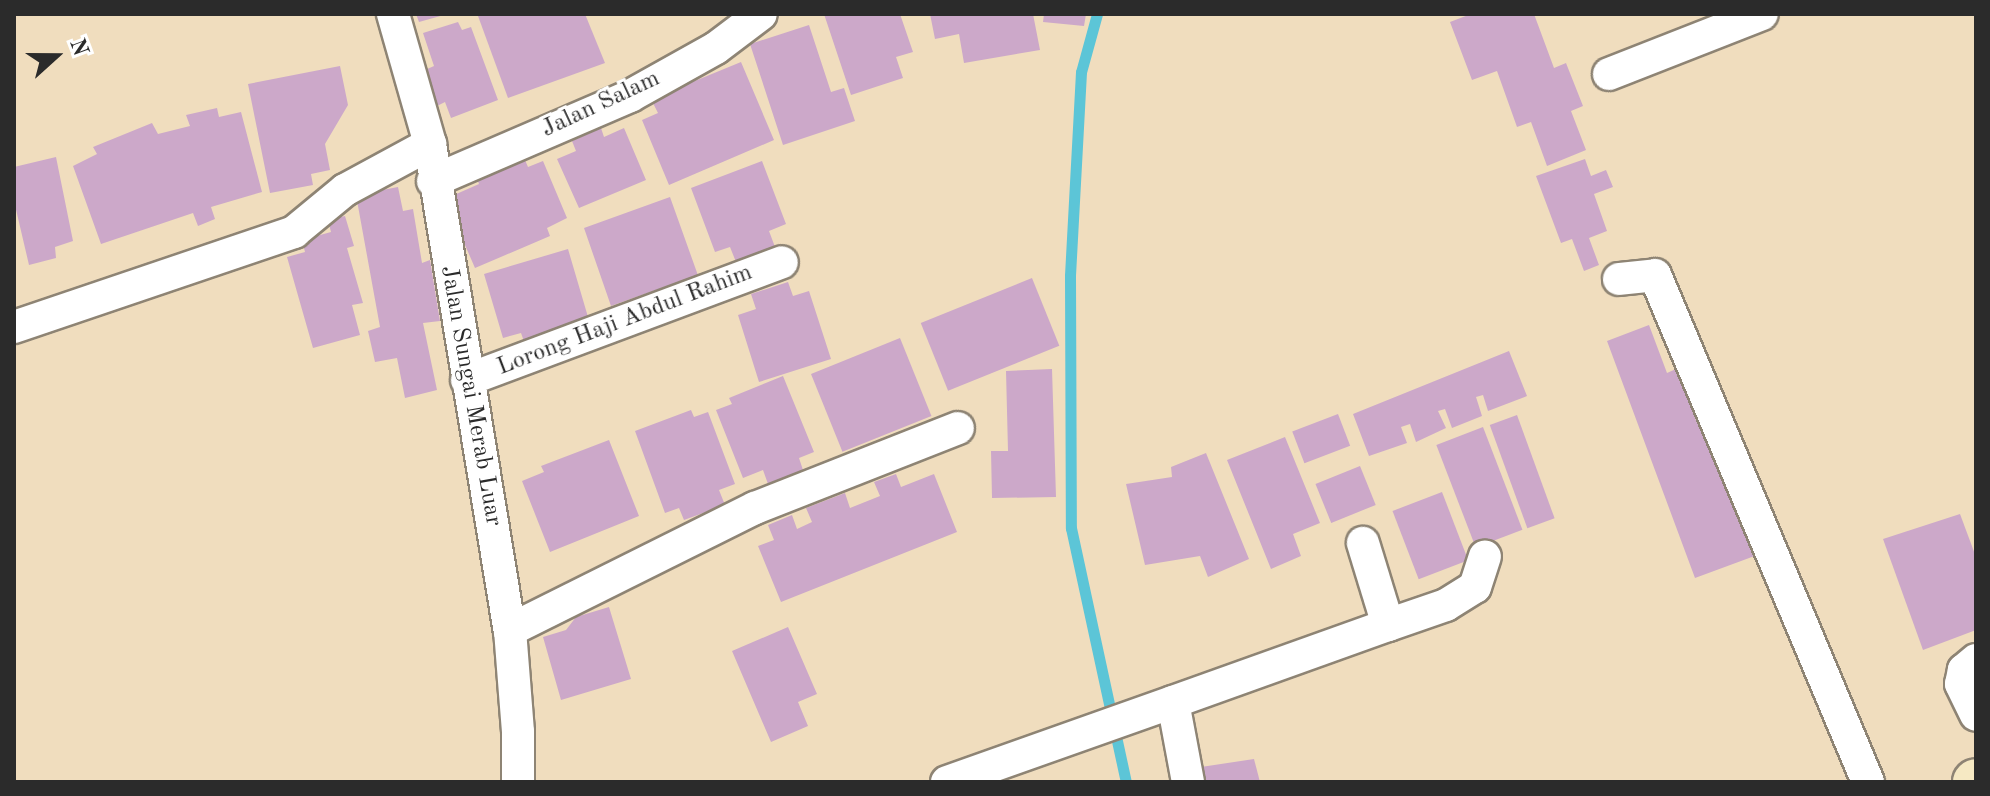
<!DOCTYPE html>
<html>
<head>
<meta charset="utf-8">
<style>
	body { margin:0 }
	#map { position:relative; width:1990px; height:796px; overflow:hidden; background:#f0ddbe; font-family:"Old Standard TT",serif }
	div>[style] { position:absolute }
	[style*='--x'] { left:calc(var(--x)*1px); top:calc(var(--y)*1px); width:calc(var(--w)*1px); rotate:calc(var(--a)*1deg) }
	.stream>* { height:11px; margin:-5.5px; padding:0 5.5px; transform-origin:5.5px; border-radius:5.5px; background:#5cc5d7 }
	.building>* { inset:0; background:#cca8c9; transform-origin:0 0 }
	.roads { filter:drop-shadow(2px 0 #8e8474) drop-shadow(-2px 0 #8e8474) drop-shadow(0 2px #8e8474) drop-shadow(0 -2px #8e8474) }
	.minor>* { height:32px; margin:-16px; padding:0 16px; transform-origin:16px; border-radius:16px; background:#fff }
	.secondary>* { height:44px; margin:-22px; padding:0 22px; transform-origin:22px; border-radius:22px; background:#f6e9c3 }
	span { translate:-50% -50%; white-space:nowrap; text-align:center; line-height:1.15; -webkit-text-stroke:6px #fff; paint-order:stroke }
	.street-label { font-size:24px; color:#2b2b2b }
	.frame { position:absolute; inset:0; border:16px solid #2b2b2b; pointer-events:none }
	.north { position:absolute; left:16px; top:16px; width:80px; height:80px; -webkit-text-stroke:6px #fff; paint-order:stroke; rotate:69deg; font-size:22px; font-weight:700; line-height:32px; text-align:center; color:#2b2b2b }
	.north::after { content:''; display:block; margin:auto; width:28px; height:36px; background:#2b2b2b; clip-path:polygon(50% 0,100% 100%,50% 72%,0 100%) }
</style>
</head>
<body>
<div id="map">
	<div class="stream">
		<div style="--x:1097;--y:14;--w:60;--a:105.4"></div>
		<div style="--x:1081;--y:72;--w:204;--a:93.1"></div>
		<div style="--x:1070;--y:276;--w:252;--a:89.8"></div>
		<div style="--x:1071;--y:528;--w:260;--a:77.8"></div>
	</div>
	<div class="building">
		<div style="clip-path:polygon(416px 14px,444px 14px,444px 15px,419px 22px)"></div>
		<div style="clip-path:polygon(484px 14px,585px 14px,605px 63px,508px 98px,478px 16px)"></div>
		<div style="clip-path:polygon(824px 14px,900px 14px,913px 52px,896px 57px,903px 78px,851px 95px)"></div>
		<div style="clip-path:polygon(930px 14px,1033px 14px,1040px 50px,964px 63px,959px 34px,935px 39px)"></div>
		<div style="clip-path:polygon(1044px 14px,1086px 14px,1084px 26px,1043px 22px)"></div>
		<div style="clip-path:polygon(1471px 14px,1534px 14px,1554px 68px,1566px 63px,1583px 106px,1571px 111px,1586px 150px,1547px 166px,1531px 122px,1517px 127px,1497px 71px,1472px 80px,1450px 22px)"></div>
		<div style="clip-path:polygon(458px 22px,462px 30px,471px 27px,498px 100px,451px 118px,445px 102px,435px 107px,425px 70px,434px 66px,423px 33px)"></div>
		<div style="clip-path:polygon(809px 25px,831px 92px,844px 88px,855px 121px,783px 145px,750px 44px)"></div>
		<div style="clip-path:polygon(741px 62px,774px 140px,669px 185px,642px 120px,658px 113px,651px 99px)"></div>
		<div style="clip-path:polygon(340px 66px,348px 105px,325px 144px,330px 170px,311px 174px,313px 185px,270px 193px,248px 84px)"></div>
		<div style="clip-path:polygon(217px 108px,219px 117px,241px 112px,262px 192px,211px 207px,215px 219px,198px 226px,193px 213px,101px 244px,73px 166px,97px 154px,93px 147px,152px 123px,158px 134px,190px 126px,186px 115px)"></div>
		<div style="clip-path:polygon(601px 128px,604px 137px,624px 128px,646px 180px,579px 208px,557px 159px,576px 151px,572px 141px)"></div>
		<div style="clip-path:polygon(522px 153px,528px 167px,543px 161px,567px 218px,547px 228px,550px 236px,475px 268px,445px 199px,479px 184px,475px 173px)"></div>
		<div style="clip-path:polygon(56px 157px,73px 241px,55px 247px,56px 258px,29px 265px,14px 201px,14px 167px)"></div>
		<div style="clip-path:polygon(1585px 159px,1591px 176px,1606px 170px,1613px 187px,1594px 194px,1607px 231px,1589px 238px,1599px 265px,1584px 271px,1572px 239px,1561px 243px,1536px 176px)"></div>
		<div style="clip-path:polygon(762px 161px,786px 224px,769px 231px,775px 247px,736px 262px,730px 247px,715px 252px,691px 188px)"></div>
		<div style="clip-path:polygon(398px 187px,403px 211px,413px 209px,422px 263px,430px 260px,440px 321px,423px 323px,437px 390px,405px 398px,397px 358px,375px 362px,368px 331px,380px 327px,356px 195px)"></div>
		<div style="clip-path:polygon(670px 197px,700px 281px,683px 287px,681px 281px,611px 306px,584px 228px)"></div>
		<div style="clip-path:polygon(345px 216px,354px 246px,347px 248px,363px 303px,352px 305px,360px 335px,313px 348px,287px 257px,305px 252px,302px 240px,331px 232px,328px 220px)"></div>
		<div style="clip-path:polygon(568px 249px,588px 317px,565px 324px,569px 338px,527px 350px,521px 333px,503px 338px,484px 274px)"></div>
		<div style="left:1032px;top:278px;width:73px;height:120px;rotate:68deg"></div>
		<div style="clip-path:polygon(788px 282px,793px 296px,809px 291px,831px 359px,759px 382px,738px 315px,756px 309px,751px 294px)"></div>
		<div style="clip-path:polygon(1649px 325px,1667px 373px,1676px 369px,1697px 423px,1709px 418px,1760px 554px,1695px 578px,1607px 341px)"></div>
		<div style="left:900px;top:338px;width:84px;height:96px;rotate:68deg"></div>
		<div style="clip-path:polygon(1509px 351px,1527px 396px,1488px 411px,1483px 395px,1476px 397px,1482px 416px,1452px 428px,1445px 409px,1438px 411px,1446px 428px,1416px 442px,1410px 424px,1401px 427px,1407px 443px,1369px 456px,1353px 414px)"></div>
		<div style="clip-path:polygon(1052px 369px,1056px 497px,992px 498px,991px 451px,1008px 451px,1006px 371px)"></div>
		<div style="clip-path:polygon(783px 376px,814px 452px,799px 458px,803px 470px,768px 484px,763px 470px,743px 478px,716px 410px,732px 404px,729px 398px)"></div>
		<div style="clip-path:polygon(691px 410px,694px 417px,708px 412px,735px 484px,719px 490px,725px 505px,684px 520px,679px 508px,665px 513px,635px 431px)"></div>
		<div style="left:1338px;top:414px;width:34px;height:49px;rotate:69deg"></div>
		<div style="left:1517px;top:415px;width:110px;height:29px;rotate:70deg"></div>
		<div style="left:1483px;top:427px;width:110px;height:50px;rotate:69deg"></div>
		<div style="clip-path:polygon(1285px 437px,1320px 523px,1293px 534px,1301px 556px,1271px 569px,1227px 460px)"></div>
		<div style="clip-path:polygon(609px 440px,639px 516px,550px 552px,522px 481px,544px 472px,541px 466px)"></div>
		<div style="clip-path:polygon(1206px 453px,1249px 559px,1208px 577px,1200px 556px,1145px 565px,1126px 484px,1172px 477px,1171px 467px)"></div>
		<div style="left:1360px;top:466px;width:42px;height:48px;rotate:68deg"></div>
		<div style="clip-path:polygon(896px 474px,901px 487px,934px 474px,957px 532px,781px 602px,758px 546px,774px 540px,768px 525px,792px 515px,797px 529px,812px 522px,806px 508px,845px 493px,850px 508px,880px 496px,874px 482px)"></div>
		<div style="left:1442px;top:492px;width:73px;height:53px;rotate:69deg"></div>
		<div style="clip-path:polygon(1960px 514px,1976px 557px,1976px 630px,1923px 650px,1883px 539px)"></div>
		<div style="clip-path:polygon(609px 607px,631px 679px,561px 700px,543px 637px,566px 630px,576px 617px)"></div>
		<div style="clip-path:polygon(788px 627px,817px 694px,798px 702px,808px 726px,771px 742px,732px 651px)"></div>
		<div style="clip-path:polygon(1254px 759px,1260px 782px,1204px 782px,1201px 767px)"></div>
	</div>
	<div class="roads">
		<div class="minor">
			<div style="--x:393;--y:14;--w:135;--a:74.1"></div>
			<div style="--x:430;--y:144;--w:493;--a:80.7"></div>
			<div style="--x:510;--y:630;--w:102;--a:85.5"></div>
			<div style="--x:518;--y:732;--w:50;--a:90"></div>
			<div style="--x:1609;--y:74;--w:164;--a:-21.4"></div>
			<div style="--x:433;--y:181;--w:215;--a:-23.3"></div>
			<div style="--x:630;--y:96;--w:98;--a:-29.2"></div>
			<div style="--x:716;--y:48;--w:56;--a:-37.1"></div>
			<div style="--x:1619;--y:279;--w:36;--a:-6"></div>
			<div style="--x:1655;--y:275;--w:550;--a:67.21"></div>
			<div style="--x:14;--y:327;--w:296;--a:-18.7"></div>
			<div style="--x:294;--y:232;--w:66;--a:-39.5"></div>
			<div style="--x:345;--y:190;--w:97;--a:-28.4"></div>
			<div style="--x:467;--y:380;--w:336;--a:-20.5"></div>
			<div style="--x:1388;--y:625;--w:61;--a:-19"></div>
			<div style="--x:1446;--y:605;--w:34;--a:-32"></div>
			<div style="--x:1475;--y:587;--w:32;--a:-72"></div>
			<div style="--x:510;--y:630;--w:274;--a:-26.5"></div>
			<div style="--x:755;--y:508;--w:218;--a:-21.5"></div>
			<div style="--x:1976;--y:660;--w:16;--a:140"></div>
			<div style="--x:1964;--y:670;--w:14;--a:102"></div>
			<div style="--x:1961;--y:684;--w:34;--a:64"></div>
			<div style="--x:947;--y:782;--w:240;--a:-19.5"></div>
			<div style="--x:1188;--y:782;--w:81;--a:-100.6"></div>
			<div style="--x:1173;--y:702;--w:228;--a:-19.7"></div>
			<div style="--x:1388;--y:625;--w:86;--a:-107"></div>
		</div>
		<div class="secondary">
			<div style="--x:1975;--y:782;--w:1;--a:-45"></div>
		</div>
	</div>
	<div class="street-label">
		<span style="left:601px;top:105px;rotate:-25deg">Jalan Salam</span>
		<span style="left:625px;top:321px;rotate:-21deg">Lorong Haji Abdul Rahim</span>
		<span style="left:470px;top:396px;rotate:80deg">Jalan Sungai Merab Luar</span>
	</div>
	<div class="frame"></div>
	<div class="north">N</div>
</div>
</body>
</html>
